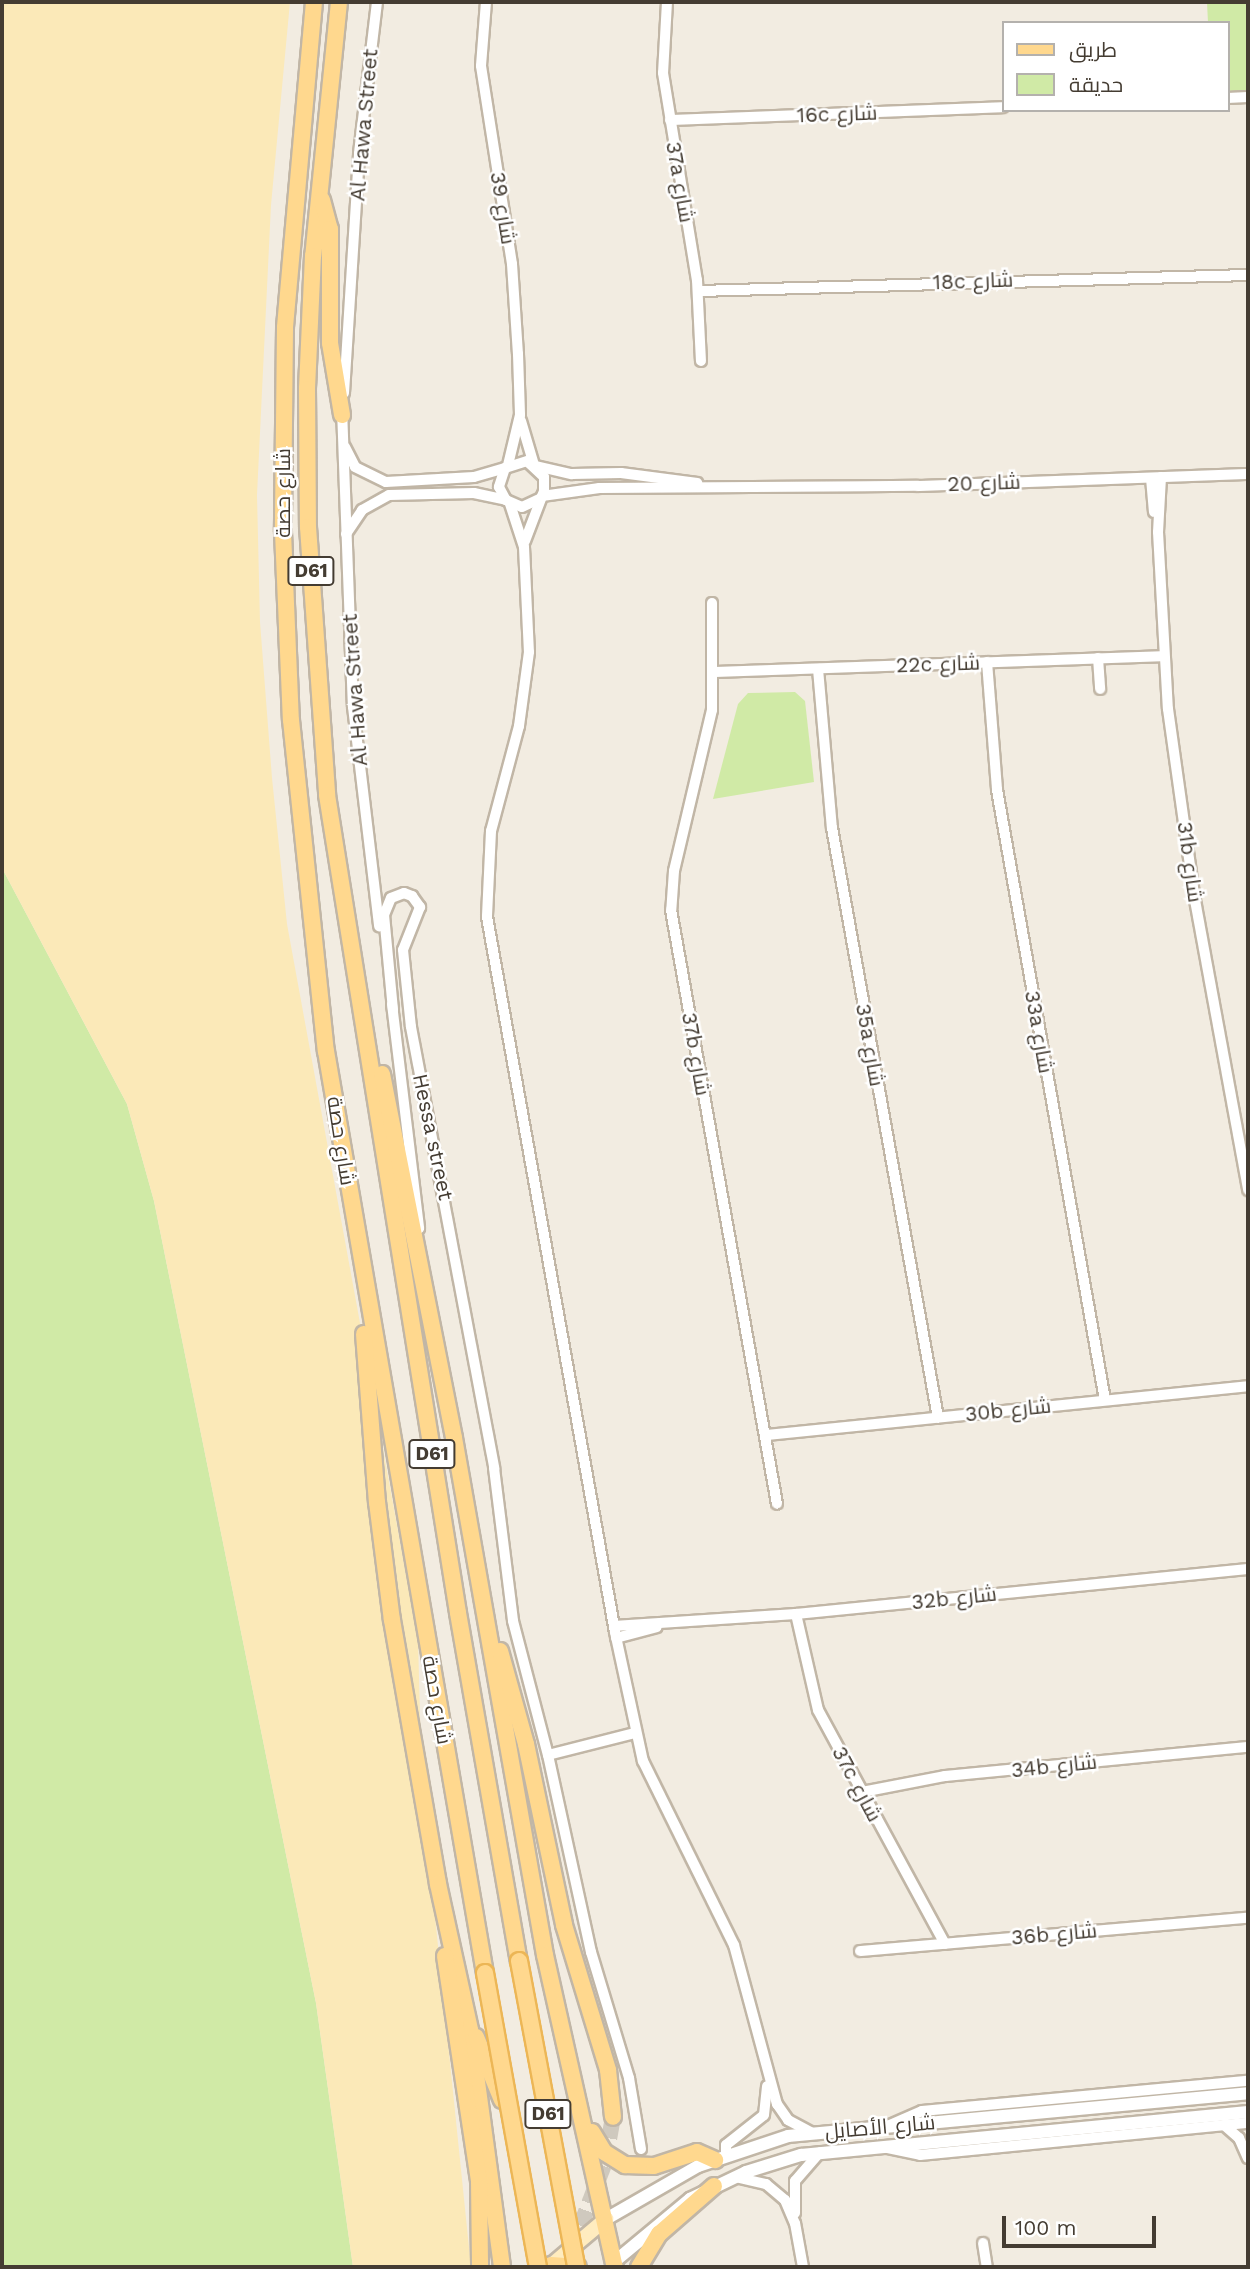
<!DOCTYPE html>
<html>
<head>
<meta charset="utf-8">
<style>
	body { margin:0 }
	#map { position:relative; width:1250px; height:2269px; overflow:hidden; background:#f2ece1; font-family:"Work Sans",Cairo,sans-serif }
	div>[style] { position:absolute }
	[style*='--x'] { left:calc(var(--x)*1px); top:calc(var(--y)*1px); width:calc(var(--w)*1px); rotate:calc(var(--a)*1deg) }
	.green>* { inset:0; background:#d0eaa6 }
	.sand>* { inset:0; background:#fbe9b8 }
	.primary-tunnel>* { height:16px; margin-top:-8px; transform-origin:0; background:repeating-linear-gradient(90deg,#cfc9be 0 16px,transparent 0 24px) }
	.roads { filter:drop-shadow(2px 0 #c1b6a6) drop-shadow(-2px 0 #c1b6a6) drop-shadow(0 2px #c1b6a6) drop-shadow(0 -2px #c1b6a6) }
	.minor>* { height:10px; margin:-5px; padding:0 5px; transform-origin:5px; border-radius:5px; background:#fff }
	.tertiary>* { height:12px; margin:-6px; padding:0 6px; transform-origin:6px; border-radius:6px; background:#fff }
	.secondary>* { height:14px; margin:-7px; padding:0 7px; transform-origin:7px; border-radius:7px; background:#ffecbf }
	.primary>* { height:16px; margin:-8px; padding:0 8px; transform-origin:8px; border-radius:8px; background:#ffd88e }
	.bridges { filter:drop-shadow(2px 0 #ecb656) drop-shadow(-2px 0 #ecb656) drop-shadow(0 2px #ecb656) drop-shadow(0 -2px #ecb656) }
	.primary-bridge>* { height:16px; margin:-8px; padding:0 8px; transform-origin:8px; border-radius:8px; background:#ffd88e }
	span { translate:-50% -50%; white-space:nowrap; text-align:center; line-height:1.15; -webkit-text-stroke:5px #fff; paint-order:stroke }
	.shield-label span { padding:2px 5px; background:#fff; border:2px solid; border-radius:5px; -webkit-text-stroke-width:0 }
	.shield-label { font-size:19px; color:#443c32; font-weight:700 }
	.street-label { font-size:21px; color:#443c32 }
	.frame { position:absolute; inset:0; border:4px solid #443c32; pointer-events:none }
	.legend { position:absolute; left:1002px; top:21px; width:228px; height:91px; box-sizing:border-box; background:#fff; border:2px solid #b4b1ad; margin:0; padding:9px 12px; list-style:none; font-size:21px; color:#443c32 }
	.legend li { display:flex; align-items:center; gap:14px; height:35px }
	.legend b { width:35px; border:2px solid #b4b1ad }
	.scale { position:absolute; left:1002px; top:2216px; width:154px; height:32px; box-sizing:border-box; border:4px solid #443c32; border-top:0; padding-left:9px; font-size:21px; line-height:24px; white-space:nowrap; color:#443c32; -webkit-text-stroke:5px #fff; paint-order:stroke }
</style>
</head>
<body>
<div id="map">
	<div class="green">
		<div style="clip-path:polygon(1207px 2px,1248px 2px,1248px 92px,1227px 92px,1227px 23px,1208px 23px)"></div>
		<div style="clip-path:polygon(795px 692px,805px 701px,814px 782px,713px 799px,738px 704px,748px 693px)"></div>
		<div style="clip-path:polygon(2px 868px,127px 1104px,154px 1201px,316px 2003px,353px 2267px,2px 2267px)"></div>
	</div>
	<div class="sand">
		<div style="clip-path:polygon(2px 2px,290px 2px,271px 205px,257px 495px,260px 622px,272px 778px,287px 924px,418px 1640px,422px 1790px,471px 2267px,353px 2267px,316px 2003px,154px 1201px,127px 1104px,2px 868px)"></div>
	</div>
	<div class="primary-tunnel">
		<div style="--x:572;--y:2248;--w:92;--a:-69"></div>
		<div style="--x:605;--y:2162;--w:46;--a:-79.9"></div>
	</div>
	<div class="roads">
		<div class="minor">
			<div style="--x:486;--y:2;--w:64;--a:94.5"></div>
			<div style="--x:481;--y:66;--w:200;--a:81.1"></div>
			<div style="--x:512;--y:264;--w:90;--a:86.2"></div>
			<div style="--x:518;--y:354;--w:61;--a:88.1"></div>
			<div style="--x:520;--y:415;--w:51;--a:103.5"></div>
			<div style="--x:667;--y:2;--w:71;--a:93.2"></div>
			<div style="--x:663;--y:73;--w:210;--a:80.7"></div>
			<div style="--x:697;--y:280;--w:81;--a:87.2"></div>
			<div style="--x:1227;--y:98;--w:21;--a:-3"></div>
			<div style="--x:670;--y:120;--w:333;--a:-2.2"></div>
			<div style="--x:699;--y:291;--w:549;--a:-1.67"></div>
			<div style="--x:344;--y:393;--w:240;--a:-86.4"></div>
			<div style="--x:359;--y:153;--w:152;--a:-83.2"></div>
			<div style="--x:342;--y:409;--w:298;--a:87.9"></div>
			<div style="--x:353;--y:707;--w:221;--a:83.2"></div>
			<div style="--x:521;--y:421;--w:46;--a:73.5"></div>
			<div style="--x:345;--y:447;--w:22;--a:63"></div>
			<div style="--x:355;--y:467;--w:34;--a:26"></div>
			<div style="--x:386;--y:482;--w:88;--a:-3.3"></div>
			<div style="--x:474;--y:477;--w:32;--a:-16"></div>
			<div style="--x:536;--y:466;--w:37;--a:13"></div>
			<div style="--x:572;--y:474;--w:49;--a:-1.2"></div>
			<div style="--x:621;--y:473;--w:77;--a:7.5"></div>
			<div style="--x:1161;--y:477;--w:55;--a:93.1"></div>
			<div style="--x:1158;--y:532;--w:177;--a:86.8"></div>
			<div style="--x:1168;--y:709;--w:193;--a:82"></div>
			<div style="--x:1195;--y:900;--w:295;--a:79.6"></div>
			<div style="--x:1151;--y:478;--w:34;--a:85"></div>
			<div style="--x:542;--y:496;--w:58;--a:-8"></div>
			<div style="--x:599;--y:488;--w:319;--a:-0.4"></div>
			<div style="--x:918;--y:486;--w:330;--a:-2.1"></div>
			<div style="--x:510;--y:504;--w:45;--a:72"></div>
			<div style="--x:524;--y:547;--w:105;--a:87.3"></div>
			<div style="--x:529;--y:652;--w:75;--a:97.7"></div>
			<div style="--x:519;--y:726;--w:109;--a:104.9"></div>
			<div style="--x:491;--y:831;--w:86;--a:92.7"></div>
			<div style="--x:487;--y:917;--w:726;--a:79.85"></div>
			<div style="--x:615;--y:1632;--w:132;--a:77.8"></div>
			<div style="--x:643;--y:1761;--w:205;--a:63.7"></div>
			<div style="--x:734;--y:1945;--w:165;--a:74.9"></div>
			<div style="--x:777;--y:2104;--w:19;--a:55"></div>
			<div style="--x:788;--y:2120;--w:27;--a:28"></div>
			<div style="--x:346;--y:534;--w:29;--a:-56"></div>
			<div style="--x:362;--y:510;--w:31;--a:-29"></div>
			<div style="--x:389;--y:495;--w:85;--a:-1.3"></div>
			<div style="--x:474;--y:493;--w:33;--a:12"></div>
			<div style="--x:525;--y:541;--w:53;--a:-69.2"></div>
			<div style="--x:544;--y:491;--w:14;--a:-90"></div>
			<div style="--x:544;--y:477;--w:23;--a:-137"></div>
			<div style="--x:527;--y:461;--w:23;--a:162"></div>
			<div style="--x:505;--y:468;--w:20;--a:108"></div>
			<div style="--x:499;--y:487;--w:15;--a:62"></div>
			<div style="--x:506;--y:500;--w:17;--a:24"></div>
			<div style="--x:522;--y:507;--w:19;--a:-25"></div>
			<div style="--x:712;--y:603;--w:107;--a:90"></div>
			<div style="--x:712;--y:710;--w:165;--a:103.3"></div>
			<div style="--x:674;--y:871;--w:39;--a:94"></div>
			<div style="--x:671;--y:910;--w:603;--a:79.88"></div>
			<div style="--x:1098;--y:658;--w:31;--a:86"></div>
			<div style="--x:987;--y:662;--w:128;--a:85.5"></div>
			<div style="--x:997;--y:790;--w:619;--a:79.96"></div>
			<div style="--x:818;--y:669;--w:160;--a:85"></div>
			<div style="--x:832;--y:828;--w:599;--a:79.81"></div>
			<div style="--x:713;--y:672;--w:450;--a:-2"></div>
			<div style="--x:392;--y:1004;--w:226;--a:83.1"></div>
			<div style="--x:393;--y:1010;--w:95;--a:-95.4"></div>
			<div style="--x:384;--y:915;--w:18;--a:-68"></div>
			<div style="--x:391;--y:898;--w:14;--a:-21"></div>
			<div style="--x:404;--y:893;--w:9;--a:21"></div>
			<div style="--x:412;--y:896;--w:14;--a:54"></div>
			<div style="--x:420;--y:907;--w:46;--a:111.6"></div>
			<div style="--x:403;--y:950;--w:77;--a:84.1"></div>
			<div style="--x:411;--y:1027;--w:449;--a:79.3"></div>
			<div style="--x:494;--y:1468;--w:154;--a:82.9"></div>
			<div style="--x:513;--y:1621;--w:138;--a:75.4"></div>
			<div style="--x:548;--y:1755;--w:202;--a:77.7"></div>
			<div style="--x:591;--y:1952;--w:132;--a:73.2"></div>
			<div style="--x:629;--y:2078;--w:72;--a:80.4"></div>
			<div style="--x:767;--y:1435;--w:483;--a:-5.8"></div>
			<div style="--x:796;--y:1614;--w:98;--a:77.1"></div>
			<div style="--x:818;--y:1710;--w:266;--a:61.5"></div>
			<div style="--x:614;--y:1626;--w:182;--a:-3.8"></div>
			<div style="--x:796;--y:1614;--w:454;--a:-5.7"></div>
			<div style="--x:616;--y:1638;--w:42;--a:-15"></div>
			<div style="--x:548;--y:1755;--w:90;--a:-14.2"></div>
			<div style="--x:862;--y:1792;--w:85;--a:-10.9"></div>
			<div style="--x:945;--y:1776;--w:304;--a:-5.5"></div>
			<div style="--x:860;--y:1951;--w:389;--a:-4.9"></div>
			<div style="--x:1224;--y:2125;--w:20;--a:41"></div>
			<div style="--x:1239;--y:2138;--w:22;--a:66"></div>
			<div style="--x:885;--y:2127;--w:40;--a:-23.4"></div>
			<div style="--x:922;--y:2111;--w:327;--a:-5.3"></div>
			<div style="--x:883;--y:2147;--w:38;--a:12"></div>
			<div style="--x:920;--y:2155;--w:330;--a:-5.6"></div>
			<div style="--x:726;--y:2156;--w:11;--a:-90"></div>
			<div style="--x:726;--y:2145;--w:48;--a:-38.3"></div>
			<div style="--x:764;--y:2115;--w:29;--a:-84"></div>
			<div style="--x:735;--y:2177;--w:32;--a:13"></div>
			<div style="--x:766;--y:2184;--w:25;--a:40"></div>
			<div style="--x:785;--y:2200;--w:25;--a:67"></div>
			<div style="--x:795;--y:2223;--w:45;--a:79.7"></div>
			<div style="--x:795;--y:2213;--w:32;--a:-90"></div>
			<div style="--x:795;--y:2181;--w:38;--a:-49"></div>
			<div style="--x:983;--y:2243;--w:24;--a:81"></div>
		</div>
		<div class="tertiary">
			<div style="--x:606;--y:2219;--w:106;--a:-29.9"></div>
			<div style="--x:698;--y:2166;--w:95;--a:-18.4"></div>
			<div style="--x:788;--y:2136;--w:462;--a:-5.3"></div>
			<div style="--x:614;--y:2262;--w:99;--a:-39.7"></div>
			<div style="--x:690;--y:2199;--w:62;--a:-25.7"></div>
			<div style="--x:746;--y:2172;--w:58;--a:-17.2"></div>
			<div style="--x:801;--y:2155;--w:449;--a:-5.5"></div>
		</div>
		<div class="secondary">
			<div style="--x:549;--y:2267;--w:75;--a:-40.1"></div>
		</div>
		<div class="primary">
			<div style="--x:314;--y:2;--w:327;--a:95.1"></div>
			<div style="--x:285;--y:328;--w:204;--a:90.6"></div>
			<div style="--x:283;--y:532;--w:188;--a:87.6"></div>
			<div style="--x:291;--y:720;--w:333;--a:84"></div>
			<div style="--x:326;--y:1051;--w:936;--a:80.22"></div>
			<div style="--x:339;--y:2;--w:255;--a:95.8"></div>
			<div style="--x:313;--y:256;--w:133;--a:92.6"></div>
			<div style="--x:307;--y:389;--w:138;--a:89.6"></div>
			<div style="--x:308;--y:527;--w:269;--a:85.9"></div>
			<div style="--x:327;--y:795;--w:828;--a:80.9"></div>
			<div style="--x:458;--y:1613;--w:353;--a:80.1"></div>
			<div style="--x:322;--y:200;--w:30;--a:75"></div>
			<div style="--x:330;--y:229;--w:114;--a:90"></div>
			<div style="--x:330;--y:343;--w:73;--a:80.5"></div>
			<div style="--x:382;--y:1074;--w:371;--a:78.8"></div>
			<div style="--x:454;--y:1438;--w:525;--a:80.02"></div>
			<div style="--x:545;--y:1955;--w:320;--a:77.4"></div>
			<div style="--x:364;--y:1334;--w:169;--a:85.6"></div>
			<div style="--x:377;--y:1502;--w:119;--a:82.8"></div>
			<div style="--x:392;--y:1620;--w:268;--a:80.1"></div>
			<div style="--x:438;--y:1884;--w:149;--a:77.6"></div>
			<div style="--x:470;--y:2030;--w:239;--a:82.3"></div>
			<div style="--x:500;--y:1651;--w:97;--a:74.4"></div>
			<div style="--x:526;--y:1744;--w:185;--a:78.1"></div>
			<div style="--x:564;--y:1925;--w:152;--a:73.1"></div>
			<div style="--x:608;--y:2070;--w:47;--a:83.9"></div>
			<div style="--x:445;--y:1956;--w:228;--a:81.4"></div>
			<div style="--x:479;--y:2181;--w:86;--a:89.3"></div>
			<div style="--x:476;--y:2037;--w:68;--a:67.6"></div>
			<div style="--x:592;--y:2132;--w:23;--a:59"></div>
			<div style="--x:604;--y:2152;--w:25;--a:32"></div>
			<div style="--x:625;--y:2165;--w:29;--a:2"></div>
			<div style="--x:654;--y:2166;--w:45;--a:-18"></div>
			<div style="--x:697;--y:2152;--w:20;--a:24"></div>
			<div style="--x:551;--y:2265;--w:27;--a:4"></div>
			<div style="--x:639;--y:2267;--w:39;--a:-59"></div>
			<div style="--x:659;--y:2234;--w:73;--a:-41.1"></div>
		</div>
	</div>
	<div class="bridges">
		<div class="primary-bridge">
			<div style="--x:519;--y:1961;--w:311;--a:79.4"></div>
			<div style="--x:485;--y:1973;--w:299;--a:79.8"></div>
		</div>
	</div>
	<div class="shield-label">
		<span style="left:311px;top:571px">D61</span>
		<span style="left:432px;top:1454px">D61</span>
		<span style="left:548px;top:2114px">D61</span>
	</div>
	<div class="street-label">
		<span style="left:837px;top:114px;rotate:-2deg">16c شارع</span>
		<span style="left:364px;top:125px;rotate:-85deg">Al Hawa Street</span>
		<span style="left:680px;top:182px;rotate:80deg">37a شارع</span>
		<span style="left:503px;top:208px;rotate:81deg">شارع 39</span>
		<span style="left:973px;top:281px;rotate:-2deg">18c شارع</span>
		<span style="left:984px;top:483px;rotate:-2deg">شارع 20</span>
		<span style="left:283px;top:493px;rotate:-90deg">شارع حصة</span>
		<span style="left:938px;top:664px;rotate:-2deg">22c شارع</span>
		<span style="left:355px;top:690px;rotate:-94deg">Al Hawa Street</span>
		<span style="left:1190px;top:862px;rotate:82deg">31b شارع</span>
		<span style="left:1039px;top:1032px;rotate:80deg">33a شارع</span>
		<span style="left:870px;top:1045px;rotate:80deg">35a شارع</span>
		<span style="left:696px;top:1054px;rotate:80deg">37b شارع</span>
		<span style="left:433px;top:1137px;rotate:78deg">Hessa street</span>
		<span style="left:341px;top:1141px;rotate:81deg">شارع حصة</span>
		<span style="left:1008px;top:1410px;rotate:-6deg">30b شارع</span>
		<span style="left:954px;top:1598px;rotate:-6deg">32b شارع</span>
		<span style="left:437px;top:1700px;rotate:80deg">شارع حصة</span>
		<span style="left:1054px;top:1766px;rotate:-6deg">34b شارع</span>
		<span style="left:857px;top:1784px;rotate:62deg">37c شارع</span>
		<span style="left:1054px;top:1934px;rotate:-5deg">36b شارع</span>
		<span style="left:880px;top:2127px;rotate:-5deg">شارع الأصايل</span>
	</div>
	<div class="frame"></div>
	<ul class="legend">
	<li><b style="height:9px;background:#ffd88e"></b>طريق</li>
	<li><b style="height:19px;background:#d0eaa6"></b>حديقة</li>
	</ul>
	<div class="scale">100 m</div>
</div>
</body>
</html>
